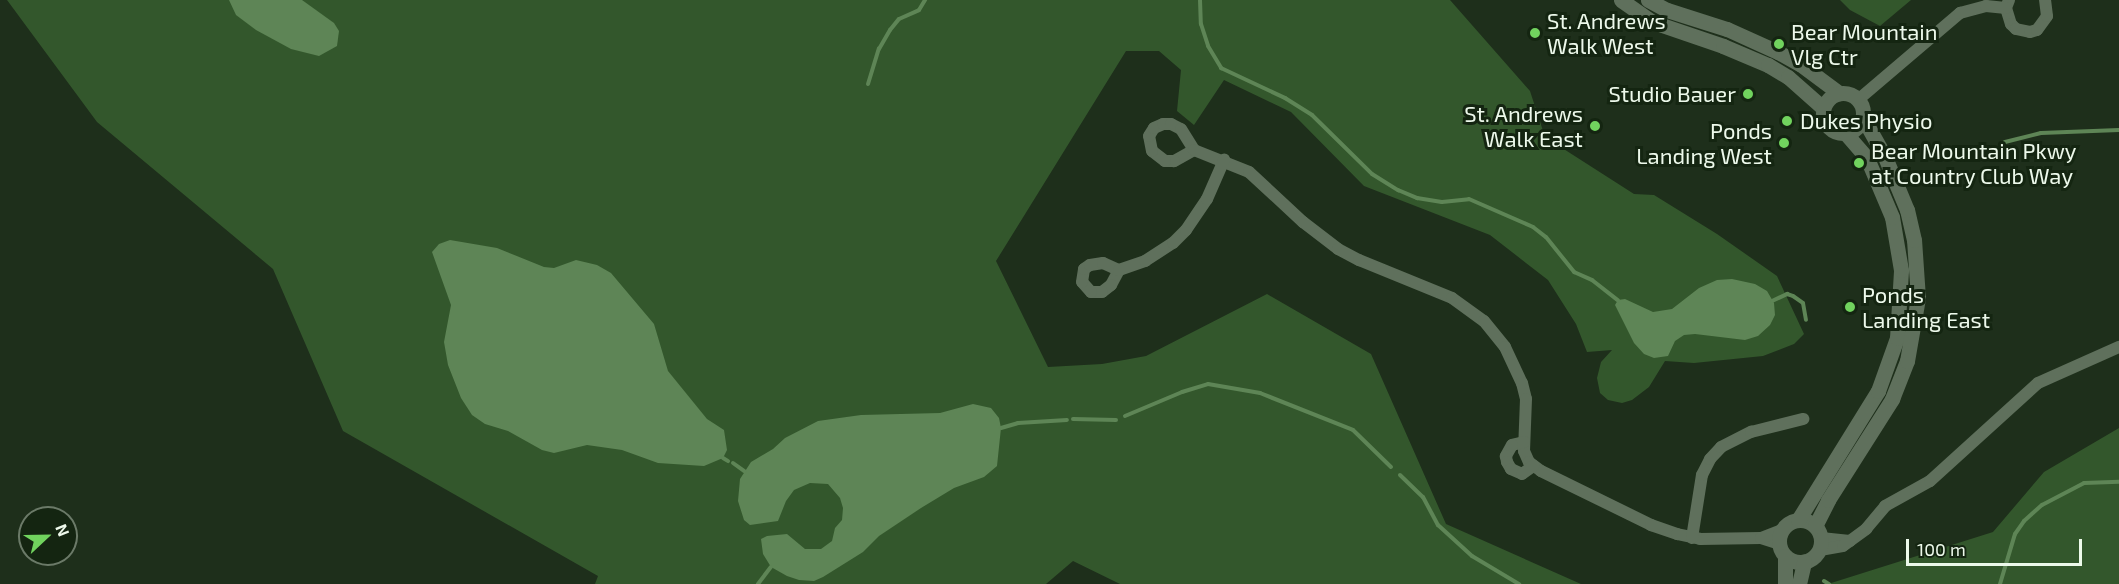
<!DOCTYPE html>
<html>
<head>
<meta charset="utf-8">
<style>
	body { margin:0 }
	#map { position:relative; width:2119px; height:584px; overflow:hidden; background:#1e2f1b; font-family:"Exo 2",sans-serif }
	div>[style] { position:absolute }
	[style*='--x'] { left:calc(var(--x)*1px); top:calc(var(--y)*1px); width:calc(var(--w)*1px); rotate:calc(var(--a)*1deg) }
	.green>* { inset:0; background:#33572c }
	.water>* { inset:0; background:#5e8556 }
	.stream>* { height:4px; margin:-2px; padding:0 2px; transform-origin:2px; border-radius:2px; background:#5e8556 }
	.minor>* { height:12px; margin:-6px; padding:0 6px; transform-origin:6px; border-radius:6px; background:#5f705c }
	.tertiary>* { height:15px; margin:-7.5px; padding:0 7.5px; transform-origin:7.5px; border-radius:7.5px; background:#5f705c }
	.tertiary>.ring { margin:-7.5px; padding:0; box-sizing:content-box; background:none; border:15px solid #5f705c; border-radius:50% }
	.dots>* { width:16px; height:16px; translate:-50% -50%; box-sizing:border-box; border:3px solid #142511; border-radius:50% }
	span { translate:-50% -50%; white-space:nowrap; text-align:center; line-height:1.15; -webkit-text-stroke:6px #142511; paint-order:stroke }
	.poi-label { font-size:22px; color:#edf9eb }
	.left { translate:0 -50%; text-align:left }
	.right { translate:-100% -50%; text-align:right }
	.north { position:absolute; left:18px; top:506px; width:60px; height:60px; box-sizing:border-box; background:#142511; border:2px solid #6b7a68; border-radius:50%; rotate:68deg; font-size:16px; font-weight:700; line-height:24px; text-align:center; color:#edf9eb }
	.north::after { content:''; display:block; margin:auto; width:21px; height:27px; background:#71d35e; clip-path:polygon(50% 0,100% 100%,50% 72%,0 100%) }
	.scale { position:absolute; left:1906px; top:539px; width:176px; height:27px; box-sizing:border-box; border:3px solid #edf9eb; border-top:0; padding-left:8px; font-size:18px; line-height:21px; white-space:nowrap; color:#edf9eb; -webkit-text-stroke:4px #142511; paint-order:stroke }
</style>
</head>
<body>
<div id="map">
	<div class="green">
		<div style="clip-path:polygon(7px 0,1450px 0,1530px 91px,1545px 137px,1634px 194px,1654px 195px,1717px 234px,1777px 276px,1804px 334px,1794px 344px,1763px 356px,1694px 363px,1665px 361px,1649px 387px,1632px 400px,1622px 403px,1608px 400px,1600px 393px,1597px 378px,1601px 362px,1612px 350px,1587px 352px,1576px 324px,1548px 280px,1490px 235px,1364px 186px,1291px 112px,1224px 80px,1194px 125px,1177px 111px,1181px 70px,1159px 51px,1126px 51px,996px 261px,1048px 367px,1102px 364px,1146px 356px,1267px 294px,1371px 354px,1446px 524px,1581px 584px,1120px 584px,1073px 561px,1046px 584px,595px 584px,598px 576px,343px 431px,273px 269px,97px 122px)"></div>
		<div style="clip-path:polygon(1840px 0,1911px 0,1880px 26px,1850px 10px)"></div>
		<div style="clip-path:polygon(2119px 428px,2119px 584px,1828px 584px,1993px 532px,2044px 472px)"></div>
	</div>
	<div class="water">
		<div style="clip-path:polygon(229px 0,302px 0,334px 23px,339px 31px,337px 46px,319px 56px,291px 49px,256px 30px,236px 15px)"></div>
		<div style="clip-path:polygon(450px 240px,497px 248px,544px 267px,554px 268px,576px 260px,597px 265px,611px 273px,654px 324px,668px 371px,707px 419px,724px 430px,727px 450px,723px 458px,704px 466px,658px 463px,622px 450px,587px 445px,554px 453px,542px 450px,508px 431px,485px 424px,472px 415px,461px 398px,448px 365px,444px 342px,451px 305px,432px 252px,439px 244px)"></div>
		<div style="clip-path:polygon(1732px 279px,1755px 284px,1767px 291px,1774px 303px,1775px 315px,1770px 325px,1758px 336px,1745px 340px,1695px 334px,1684px 335px,1675px 341px,1668px 356px,1654px 358px,1644px 354px,1634px 343px,1615px 305px,1618px 300px,1625px 299px,1653px 312px,1672px 309px,1699px 288px,1717px 280px)"></div>
		<div style="clip-path:polygon(973px 404px,991px 408px,999px 418px,1001px 428px,997px 466px,984px 477px,954px 488px,921px 508px,879px 536px,863px 552px,823px 577px,814px 581px,799px 580px,787px 576px,771px 567px,763px 554px,761px 539px,767px 536px,787px 534px,805px 549px,821px 549px,832px 541px,835px 528px,842px 520px,843px 508px,840px 498px,828px 484px,810px 483px,794px 490px,786px 501px,778px 521px,750px 525px,744px 520px,738px 501px,740px 479px,751px 462px,773px 449px,785px 438px,818px 421px,861px 415px,940px 413px)"></div>
	</div>
	<div class="stream">
		<div style="--x:1200;--y:0;--w:24;--a:88"></div>
		<div style="--x:1201;--y:24;--w:23;--a:72"></div>
		<div style="--x:1208;--y:46;--w:26;--a:59"></div>
		<div style="--x:1221;--y:68;--w:71;--a:25.1"></div>
		<div style="--x:1285;--y:98;--w:32;--a:32"></div>
		<div style="--x:1312;--y:115;--w:84;--a:44.5"></div>
		<div style="--x:1372;--y:174;--w:31;--a:32"></div>
		<div style="--x:1398;--y:190;--w:21;--a:23"></div>
		<div style="--x:1417;--y:198;--w:25;--a:9"></div>
		<div style="--x:1442;--y:202;--w:27;--a:-6"></div>
		<div style="--x:1469;--y:199;--w:70;--a:23.6"></div>
		<div style="--x:1533;--y:227;--w:16;--a:38"></div>
		<div style="--x:1546;--y:237;--w:45;--a:51.3"></div>
		<div style="--x:1574;--y:272;--w:20;--a:24"></div>
		<div style="--x:1592;--y:280;--w:33;--a:38"></div>
		<div style="--x:868;--y:84;--w:37;--a:-73"></div>
		<div style="--x:879;--y:49;--w:22;--a:-60"></div>
		<div style="--x:890;--y:30;--w:14;--a:-51"></div>
		<div style="--x:899;--y:19;--w:22;--a:-24"></div>
		<div style="--x:919;--y:10;--w:12;--a:-59"></div>
		<div style="--x:2005;--y:142;--w:37;--a:-14"></div>
		<div style="--x:2041;--y:133;--w:78;--a:-2.2"></div>
		<div style="--x:1772;--y:301;--w:17;--a:-25"></div>
		<div style="--x:1787;--y:294;--w:6;--a:18"></div>
		<div style="--x:1793;--y:296;--w:12;--a:35"></div>
		<div style="--x:1803;--y:303;--w:17;--a:80"></div>
		<div style="--x:1125;--y:416;--w:62;--a:-22.8"></div>
		<div style="--x:1182;--y:392;--w:27;--a:-17"></div>
		<div style="--x:1208;--y:384;--w:53;--a:9.8"></div>
		<div style="--x:1260;--y:393;--w:100;--a:21.7"></div>
		<div style="--x:1353;--y:430;--w:53;--a:44.2"></div>
		<div style="--x:1073;--y:419;--w:43;--a:1.3"></div>
		<div style="--x:1001;--y:428;--w:18;--a:-16"></div>
		<div style="--x:1018;--y:423;--w:49;--a:-3.5"></div>
		<div style="--x:723;--y:458;--w:6;--a:31"></div>
		<div style="--x:733;--y:463;--w:14;--a:36"></div>
		<div style="--x:1400;--y:475;--w:32;--a:44"></div>
		<div style="--x:1423;--y:497;--w:32;--a:62"></div>
		<div style="--x:1438;--y:525;--w:46;--a:42.4"></div>
		<div style="--x:1472;--y:556;--w:55;--a:30.8"></div>
		<div style="--x:1824;--y:581;--w:6;--a:31"></div>
		<div style="--x:758;--y:584;--w:21;--a:-53"></div>
		<div style="--x:2000;--y:584;--w:52;--a:-73.3"></div>
		<div style="--x:2015;--y:534;--w:16;--a:-55"></div>
		<div style="--x:2024;--y:521;--w:24;--a:-42"></div>
		<div style="--x:2042;--y:505;--w:47;--a:-27.6"></div>
		<div style="--x:2084;--y:483;--w:35;--a:-2"></div>
	</div>
	<div class="minor">
		<div style="--x:2009;--y:0;--w:9;--a:111"></div>
		<div style="--x:2006;--y:8;--w:17;--a:73"></div>
		<div style="--x:2011;--y:24;--w:7;--a:45"></div>
		<div style="--x:2016;--y:29;--w:14;--a:12"></div>
		<div style="--x:2030;--y:32;--w:7;--a:-16"></div>
		<div style="--x:2037;--y:30;--w:17;--a:-54"></div>
		<div style="--x:2047;--y:16;--w:16;--a:-97"></div>
		<div style="--x:1859;--y:99;--w:133;--a:-40.4"></div>
		<div style="--x:1960;--y:13;--w:27;--a:-15"></div>
		<div style="--x:1986;--y:6;--w:20;--a:6"></div>
		<div style="--x:1194;--y:150;--w:23;--a:151"></div>
		<div style="--x:1174;--y:161;--w:9;--a:180"></div>
		<div style="--x:1165;--y:161;--w:16;--a:-142"></div>
		<div style="--x:1152;--y:151;--w:15;--a:-101"></div>
		<div style="--x:1149;--y:136;--w:9;--a:-58"></div>
		<div style="--x:1154;--y:128;--w:10;--a:-24"></div>
		<div style="--x:1163;--y:124;--w:8;--a:0"></div>
		<div style="--x:1171;--y:124;--w:11;--a:27"></div>
		<div style="--x:1181;--y:129;--w:25;--a:58"></div>
		<div style="--x:1194;--y:150;--w:59;--a:21.8"></div>
		<div style="--x:1249;--y:172;--w:74;--a:42.8"></div>
		<div style="--x:1303;--y:222;--w:44;--a:37.6"></div>
		<div style="--x:1338;--y:249;--w:24;--a:28"></div>
		<div style="--x:1359;--y:260;--w:100;--a:22.2"></div>
		<div style="--x:1452;--y:298;--w:39;--a:36"></div>
		<div style="--x:1484;--y:321;--w:33;--a:51"></div>
		<div style="--x:1505;--y:347;--w:40;--a:65"></div>
		<div style="--x:1522;--y:383;--w:16;--a:76"></div>
		<div style="--x:1526;--y:399;--w:52;--a:92.2"></div>
		<div style="--x:1524;--y:451;--w:12;--a:66"></div>
		<div style="--x:1529;--y:462;--w:15;--a:37"></div>
		<div style="--x:1541;--y:471;--w:123;--a:26.1"></div>
		<div style="--x:1651;--y:525;--w:28;--a:19"></div>
		<div style="--x:1677;--y:534;--w:24;--a:12"></div>
		<div style="--x:1700;--y:539;--w:61;--a:-0.9"></div>
		<div style="--x:1761;--y:538;--w:19;--a:18"></div>
		<div style="--x:1119;--y:270;--w:17;--a:118"></div>
		<div style="--x:1111;--y:285;--w:11;--a:142"></div>
		<div style="--x:1102;--y:292;--w:11;--a:180"></div>
		<div style="--x:1091;--y:292;--w:13;--a:-132"></div>
		<div style="--x:1082;--y:282;--w:13;--a:-81"></div>
		<div style="--x:1084;--y:269;--w:7;--a:-34"></div>
		<div style="--x:1090;--y:265;--w:13;--a:-9"></div>
		<div style="--x:1103;--y:263;--w:17;--a:24"></div>
		<div style="--x:1119;--y:270;--w:28;--a:-19"></div>
		<div style="--x:1145;--y:261;--w:33;--a:-33"></div>
		<div style="--x:1173;--y:243;--w:18;--a:-45"></div>
		<div style="--x:1186;--y:230;--w:37;--a:-56"></div>
		<div style="--x:1207;--y:199;--w:43;--a:-66.4"></div>
		<div style="--x:1524;--y:442;--w:12;--a:166"></div>
		<div style="--x:1512;--y:445;--w:13;--a:119"></div>
		<div style="--x:1506;--y:456;--w:6;--a:81"></div>
		<div style="--x:1507;--y:462;--w:8;--a:60"></div>
		<div style="--x:1511;--y:469;--w:12;--a:24"></div>
		<div style="--x:1522;--y:474;--w:14;--a:-36"></div>
		<div style="--x:1692;--y:538;--w:64;--a:-81"></div>
		<div style="--x:1702;--y:475;--w:18;--a:-63"></div>
		<div style="--x:1710;--y:459;--w:16;--a:-47"></div>
		<div style="--x:1721;--y:447;--w:34;--a:-27"></div>
		<div style="--x:1751;--y:432;--w:54;--a:-14"></div>
		<div style="--x:1761;--y:538;--w:22;--a:-21"></div>
		<div style="--x:1821;--y:538;--w:29;--a:6"></div>
		<div style="--x:1820;--y:550;--w:23;--a:-10"></div>
		<div style="--x:1843;--y:546;--w:29;--a:-36"></div>
		<div style="--x:1866;--y:529;--w:30;--a:-50"></div>
		<div style="--x:1885;--y:506;--w:51;--a:-29.1"></div>
		<div style="--x:1930;--y:481;--w:146;--a:-42.2"></div>
		<div style="--x:2038;--y:383;--w:89;--a:-24"></div>
	</div>
	<div class="tertiary">
		<div style="--x:1621;--y:0;--w:39;--a:35"></div>
		<div style="--x:1653;--y:22;--w:74;--a:18.9"></div>
		<div style="--x:1723;--y:46;--w:49;--a:22.9"></div>
		<div style="--x:1768;--y:65;--w:23;--a:31"></div>
		<div style="--x:1788;--y:77;--w:47;--a:41.5"></div>
		<div style="--x:1648;--y:0;--w:21;--a:28"></div>
		<div style="--x:1667;--y:10;--w:63;--a:17.6"></div>
		<div style="--x:1727;--y:29;--w:56;--a:24.3"></div>
		<div style="--x:1778;--y:52;--w:25;--a:29"></div>
		<div style="--x:1800;--y:64;--w:49;--a:36.6"></div>
		<div class="ring" style="left:1823px;top:93px;width:25px;height:25px"></div>
		<div class="ring" style="left:1779px;top:520px;width:27px;height:27px"></div>
		<div style="--x:1798;--y:520;--w:152;--a:-58.2"></div>
		<div style="--x:1878;--y:391;--w:56;--a:-70.3"></div>
		<div style="--x:1897;--y:338;--w:68;--a:-86.6"></div>
		<div style="--x:1901;--y:270;--w:54;--a:-99.6"></div>
		<div style="--x:1892;--y:217;--w:64;--a:-113"></div>
		<div style="--x:1867;--y:158;--w:33;--a:-131"></div>
		<div style="--x:1815;--y:526;--w:29;--a:-63"></div>
		<div style="--x:1828;--y:500;--w:120;--a:-57.6"></div>
		<div style="--x:1892;--y:399;--w:41;--a:-68.5"></div>
		<div style="--x:1907;--y:361;--w:64;--a:-80.1"></div>
		<div style="--x:1918;--y:298;--w:58;--a:-93.9"></div>
		<div style="--x:1914;--y:240;--w:31;--a:-103"></div>
		<div style="--x:1907;--y:210;--w:57;--a:-112.5"></div>
		<div style="--x:1885;--y:157;--w:45;--a:-119.4"></div>
		<div style="--x:1785;--y:556;--w:28;--a:90"></div>
		<div style="--x:1799;--y:584;--w:23;--a:-77"></div>
	</div>
	<div class="dots">
		<div style="left:1535px;top:33px;background:#71d35e"></div>
		<div style="left:1779px;top:44px;background:#71d35e"></div>
		<div style="left:1748px;top:94px;background:#71d35e"></div>
		<div style="left:1787px;top:121px;background:#71d35e"></div>
		<div style="left:1595px;top:126px;background:#71d35e"></div>
		<div style="left:1784px;top:143px;background:#71d35e"></div>
		<div style="left:1859px;top:163px;background:#71d35e"></div>
		<div style="left:1850px;top:307px;background:#71d35e"></div>
	</div>
	<div class="poi-label">
		<span class="left" style="left:1547px;top:33px">St. Andrews<br>Walk West</span>
		<span class="left" style="left:1791px;top:44px">Bear Mountain<br>Vlg Ctr</span>
		<span class="right" style="left:1736px;top:94px">Studio Bauer</span>
		<span class="right" style="left:1583px;top:126px">St. Andrews<br>Walk East</span>
		<span class="left" style="left:1800px;top:121px">Dukes Physio</span>
		<span class="right" style="left:1772px;top:143px">Ponds<br>Landing West</span>
		<span class="left" style="left:1871px;top:163px">Bear Mountain Pkwy<br>at Country Club Way</span>
		<span class="left" style="left:1862px;top:307px">Ponds<br>Landing East</span>
	</div>
	<div class="north">N</div>
	<div class="scale">100 m</div>
</div>
</body>
</html>
